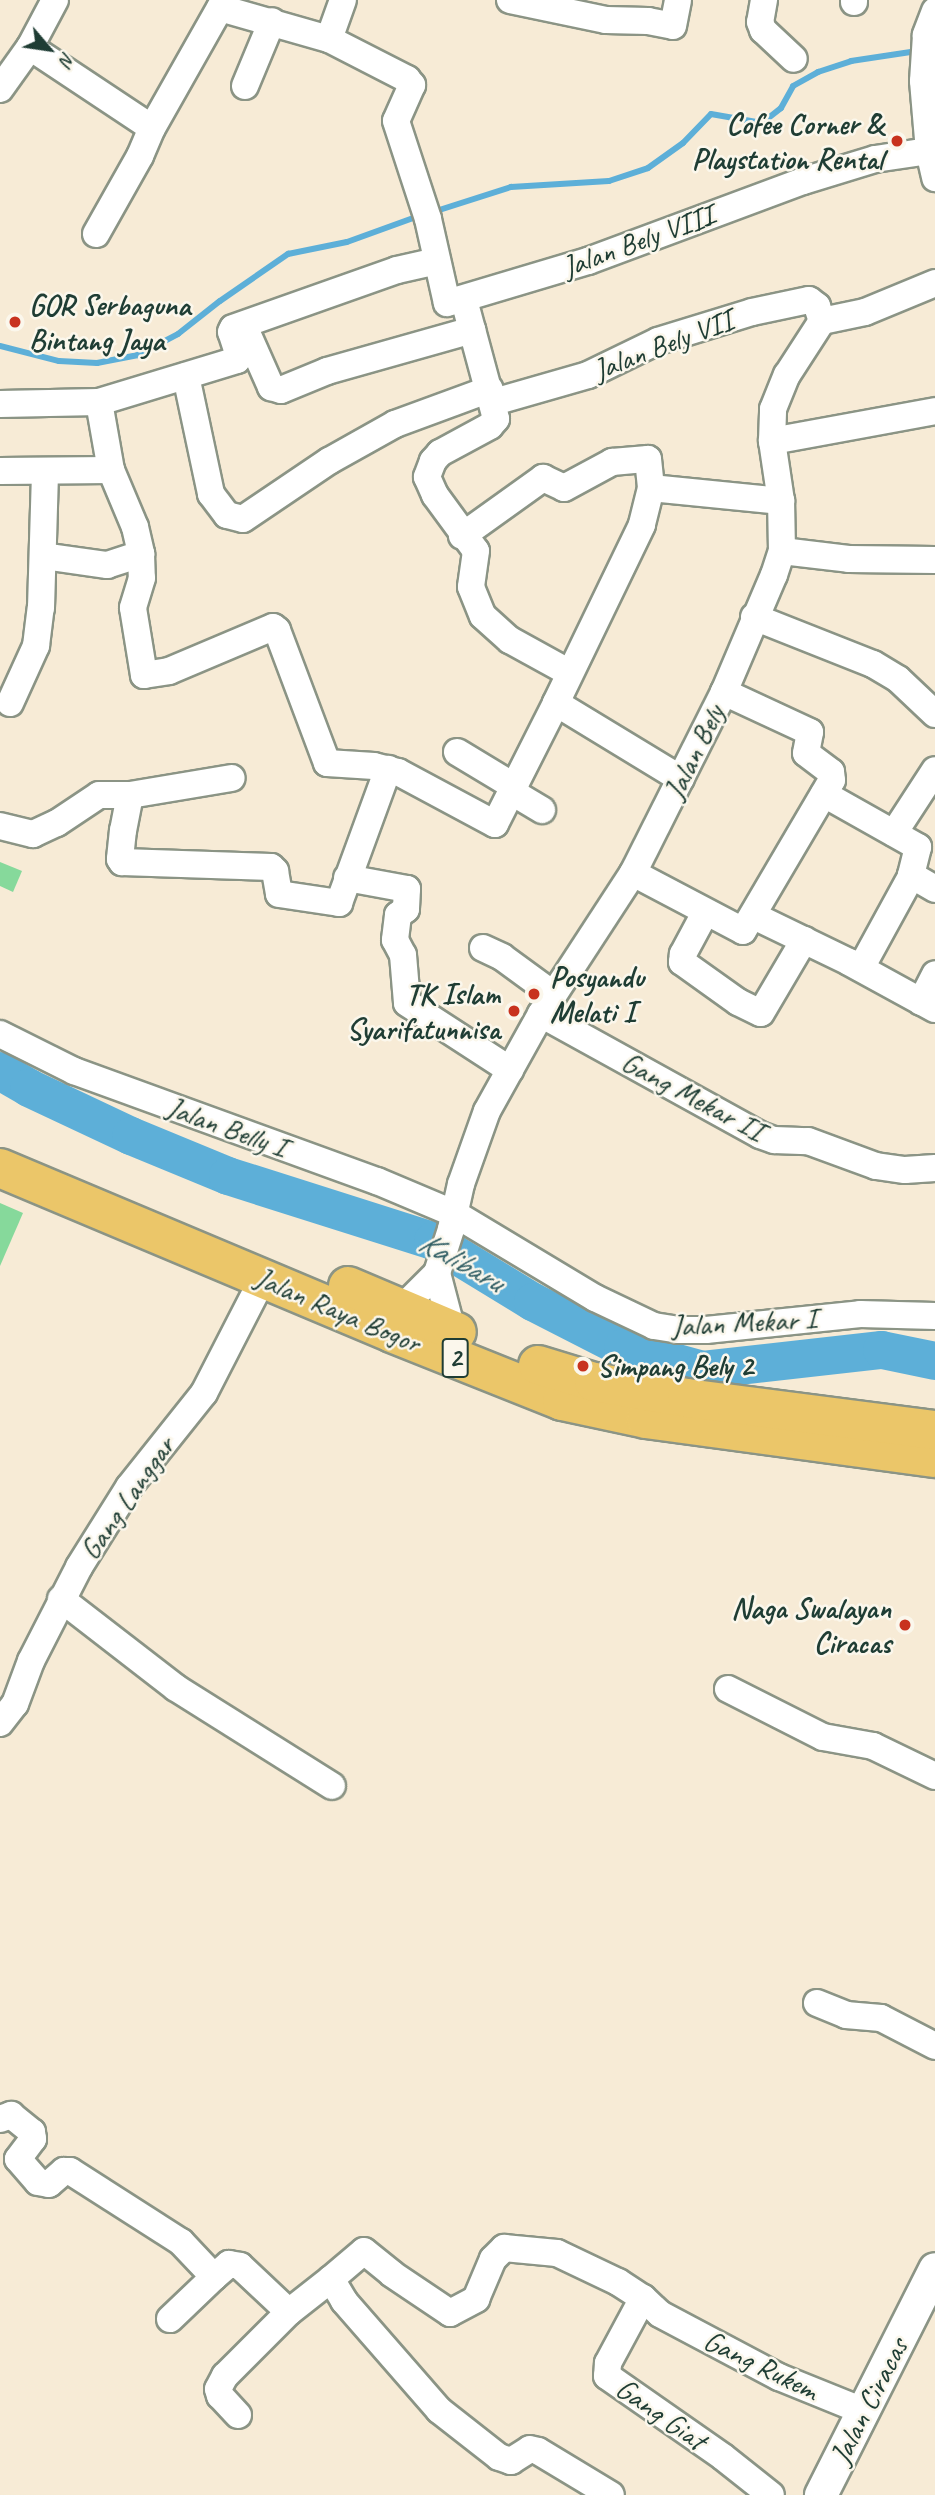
<!DOCTYPE html>
<html>
<head>
<meta charset="utf-8">
<style>
	body { margin:0 }
	#map { position:relative; width:935px; height:2495px; overflow:hidden; background:#f7ebd6; font-family:Caveat,sans-serif }
	div>[style] { position:absolute }
	[style*='--x'] { left:calc(var(--x)*1px); top:calc(var(--y)*1px); width:calc(var(--w)*1px); rotate:calc(var(--a)*1deg) }
	.green>* { inset:0; background:#86d99b }
	.stream>* { height:6px; margin:-3px; padding:0 3px; transform-origin:3px; border-radius:3px; background:#5dafd8 }
	.river>* { height:38px; margin:-19px; padding:0 19px; transform-origin:19px; border-radius:19px; background:#5dafd8 }
	.roads { filter:drop-shadow(2px 0 #8b9485) drop-shadow(-2px 0 #8b9485) drop-shadow(0 2px #8b9485) drop-shadow(0 -2px #8b9485) }
	.minor>* { height:26px; margin:-13px; padding:0 13px; transform-origin:13px; border-radius:13px; background:#fff }
	.tertiary>* { height:32px; margin:-16px; padding:0 16px; transform-origin:16px; border-radius:16px; background:#fff }
	.trunk>* { height:38px; margin:-19px; padding:0 19px; transform-origin:19px; border-radius:19px; background:#ebc669 }
	.dots>* { width:19px; height:19px; translate:-50% -50%; box-sizing:border-box; border:4px solid #fbf7ec; border-radius:50% }
	span { translate:-50% -50%; white-space:nowrap; text-align:center; line-height:1.15; -webkit-text-stroke:5px #fbf7ec; paint-order:stroke }
	.shield-label span { padding:2px 5px; background:#fbf7ec; border:2px solid; border-radius:5px; -webkit-text-stroke-width:0 }
	.shield-label { font-size:28px; color:#1f3d34; font-weight:700 }
	.poi-label { font-size:30px; color:#1f3d34; font-weight:700 }
	.right { translate:-100% -50%; text-align:right }
	.left { translate:0 -50%; text-align:left }
	.street-label { font-size:30px; color:#1f3d34 }
	.water-label { font-size:32px; color:#325f65; font-style:italic }
	.north { position:absolute; left:14px; top:14px; width:70px; height:70px; -webkit-text-stroke:5px #fbf7ec; paint-order:stroke; rotate:119deg; font-size:19px; font-weight:700; line-height:28px; text-align:center; color:#1f3d34 }
	.north::after { content:''; display:block; margin:auto; width:24px; height:32px; background:#1f3d34; clip-path:polygon(50% 0,100% 100%,50% 72%,0 100%) }
</style>
</head>
<body>
<div id="map">
	<div class="green">
		<div style="clip-path:polygon(0 862px,22px 871px,13px 892px,0 886px)"></div>
		<div style="clip-path:polygon(0 1203px,23px 1213px,0 1266px)"></div>
	</div>
	<div class="stream">
		<div style="--x:433;--y:212;--w:82;--a:-17.8"></div>
		<div style="--x:511;--y:187;--w:98;--a:-3.5"></div>
		<div style="--x:609;--y:181;--w:41;--a:-18.4"></div>
		<div style="--x:648;--y:168;--w:43;--a:-35.5"></div>
		<div style="--x:683;--y:143;--w:40;--a:-46"></div>
		<div style="--x:711;--y:114;--w:52;--a:10"></div>
		<div style="--x:762;--y:123;--w:24;--a:-38"></div>
		<div style="--x:781;--y:108;--w:25;--a:-61"></div>
		<div style="--x:793;--y:86;--w:29;--a:-29"></div>
		<div style="--x:818;--y:72;--w:35;--a:-18"></div>
		<div style="--x:851;--y:61;--w:67;--a:-8.6"></div>
		<div style="--x:0;--y:346;--w:61;--a:14.3"></div>
		<div style="--x:59;--y:361;--w:38;--a:3"></div>
		<div style="--x:97;--y:363;--w:42;--a:-11"></div>
		<div style="--x:138;--y:355;--w:45;--a:-27.7"></div>
		<div style="--x:178;--y:334;--w:53;--a:-38.2"></div>
		<div style="--x:220;--y:301;--w:83;--a:-34.7"></div>
		<div style="--x:288;--y:254;--w:60;--a:-11.5"></div>
		<div style="--x:347;--y:242;--w:77;--a:-19.9"></div>
	</div>
	<div class="river">
		<div style="--x:0;--y:1071;--w:34;--a:30"></div>
		<div style="--x:29;--y:1088;--w:113;--a:25.2"></div>
		<div style="--x:131;--y:1136;--w:105;--a:22.4"></div>
		<div style="--x:228;--y:1176;--w:215;--a:17.6"></div>
		<div style="--x:433;--y:1241;--w:117;--a:31.4"></div>
		<div style="--x:533;--y:1302;--w:101;--a:27.1"></div>
		<div style="--x:623;--y:1348;--w:83;--a:15.4"></div>
		<div style="--x:703;--y:1370;--w:180;--a:-6.4"></div>
		<div style="--x:882;--y:1350;--w:54;--a:11.7"></div>
	</div>
	<div class="roads">
		<div class="minor">
			<div style="--x:510;--y:0;--w:98;--a:11.8"></div>
			<div style="--x:606;--y:20;--w:42;--a:1.4"></div>
			<div style="--x:648;--y:21;--w:25;--a:11"></div>
			<div style="--x:673;--y:26;--w:26;--a:-79"></div>
			<div style="--x:764;--y:0;--w:22;--a:100"></div>
			<div style="--x:760;--y:22;--w:9;--a:69"></div>
			<div style="--x:763;--y:30;--w:42;--a:43.1"></div>
			<div style="--x:854;--y:2;--w:2;--a:-90"></div>
			<div style="--x:935;--y:11;--w:26;--a:111"></div>
			<div style="--x:926;--y:35;--w:46;--a:93.7"></div>
			<div style="--x:923;--y:81;--w:70;--a:85.1"></div>
			<div style="--x:929;--y:151;--w:28;--a:77"></div>
			<div style="--x:329;--y:39;--w:41;--a:-70.3"></div>
			<div style="--x:30;--y:47;--w:53;--a:-62"></div>
			<div style="--x:245;--y:86;--w:70;--a:-67.4"></div>
			<div style="--x:0;--y:89;--w:52;--a:-54.5"></div>
			<div style="--x:30;--y:47;--w:146;--a:33.6"></div>
			<div style="--x:152;--y:128;--w:138;--a:-60.5"></div>
			<div style="--x:220;--y:8;--w:113;--a:15.9"></div>
			<div style="--x:329;--y:39;--w:88;--a:27.1"></div>
			<div style="--x:407;--y:79;--w:8;--a:50"></div>
			<div style="--x:412;--y:85;--w:39;--a:114"></div>
			<div style="--x:396;--y:121;--w:103;--a:71.9"></div>
			<div style="--x:428;--y:219;--w:86;--a:77.3"></div>
			<div style="--x:447;--y:303;--w:147;--a:-16.6"></div>
			<div style="--x:588;--y:261;--w:229;--a:-20.4"></div>
			<div style="--x:803;--y:181;--w:75;--a:-17"></div>
			<div style="--x:875;--y:159;--w:55;--a:-8.4"></div>
			<div style="--x:96;--y:234;--w:90;--a:-60.6"></div>
			<div style="--x:140;--y:156;--w:30;--a:-67"></div>
			<div style="--x:464;--y:300;--w:123;--a:74.9"></div>
			<div style="--x:496;--y:419;--w:9;--a:131"></div>
			<div style="--x:490;--y:426;--w:57;--a:151.6"></div>
			<div style="--x:440;--y:453;--w:11;--a:131"></div>
			<div style="--x:433;--y:461;--w:17;--a:111"></div>
			<div style="--x:427;--y:477;--w:20;--a:66"></div>
			<div style="--x:435;--y:495;--w:69;--a:53.8"></div>
			<div style="--x:476;--y:551;--w:36;--a:98"></div>
			<div style="--x:471;--y:587;--w:31;--a:68"></div>
			<div style="--x:483;--y:616;--w:36;--a:42"></div>
			<div style="--x:510;--y:640;--w:68;--a:28.8"></div>
			<div style="--x:244;--y:326;--w:67;--a:66.1"></div>
			<div style="--x:271;--y:387;--w:10;--a:17"></div>
			<div style="--x:281;--y:390;--w:50;--a:-22.4"></div>
			<div style="--x:327;--y:371;--w:151;--a:-15.8"></div>
			<div style="--x:186;--y:376;--w:121;--a:78"></div>
			<div style="--x:211;--y:494;--w:26;--a:53"></div>
			<div style="--x:227;--y:515;--w:16;--a:14"></div>
			<div style="--x:243;--y:519;--w:104;--a:-34"></div>
			<div style="--x:329;--y:461;--w:76;--a:-29.3"></div>
			<div style="--x:395;--y:424;--w:101;--a:-20.2"></div>
			<div style="--x:99;--y:402;--w:69;--a:80"></div>
			<div style="--x:111;--y:470;--w:62;--a:67.2"></div>
			<div style="--x:135;--y:527;--w:28;--a:77"></div>
			<div style="--x:141;--y:554;--w:24;--a:88"></div>
			<div style="--x:142;--y:578;--w:31;--a:107"></div>
			<div style="--x:133;--y:608;--w:68;--a:80.7"></div>
			<div style="--x:144;--y:675;--w:25;--a:-9"></div>
			<div style="--x:169;--y:671;--w:113;--a:-22.9"></div>
			<div style="--x:273;--y:627;--w:5;--a:37"></div>
			<div style="--x:277;--y:630;--w:142;--a:69.4"></div>
			<div style="--x:327;--y:763;--w:47;--a:3.7"></div>
			<div style="--x:374;--y:766;--w:25;--a:14"></div>
			<div style="--x:398;--y:772;--w:110;--a:28.2"></div>
			<div style="--x:495;--y:824;--w:136;--a:-63.2"></div>
			<div style="--x:494;--y:402;--w:98;--a:-16"></div>
			<div style="--x:588;--y:375;--w:78;--a:-25.9"></div>
			<div style="--x:658;--y:341;--w:98;--a:-17.1"></div>
			<div style="--x:752;--y:312;--w:58;--a:-11.9"></div>
			<div style="--x:809;--y:300;--w:10;--a:37"></div>
			<div style="--x:817;--y:306;--w:16;--a:72"></div>
			<div style="--x:0;--y:404;--w:99;--a:-1.2"></div>
			<div style="--x:99;--y:402;--w:144;--a:-16.9"></div>
			<div style="--x:237;--y:360;--w:4;--a:-63"></div>
			<div style="--x:239;--y:356;--w:25;--a:-108"></div>
			<div style="--x:231;--y:332;--w:4;--a:-63"></div>
			<div style="--x:233;--y:328;--w:174;--a:-19.5"></div>
			<div style="--x:397;--y:270;--w:41;--a:-12.7"></div>
			<div style="--x:772;--y:441;--w:166;--a:-10.4"></div>
			<div style="--x:0;--y:471;--w:111;--a:-0.5"></div>
			<div style="--x:651;--y:488;--w:131;--a:5.7"></div>
			<div style="--x:462;--y:536;--w:100;--a:-35.6"></div>
			<div style="--x:543;--y:478;--w:23;--a:25"></div>
			<div style="--x:564;--y:488;--w:55;--a:-28.4"></div>
			<div style="--x:612;--y:462;--w:36;--a:-5"></div>
			<div style="--x:648;--y:459;--w:29;--a:84"></div>
			<div style="--x:651;--y:488;--w:38;--a:104"></div>
			<div style="--x:642;--y:525;--w:198;--a:115.8"></div>
			<div style="--x:556;--y:703;--w:146;--a:31.3"></div>
			<div style="--x:782;--y:551;--w:67;--a:6.8"></div>
			<div style="--x:849;--y:559;--w:86;--a:0.7"></div>
			<div style="--x:43;--y:556;--w:65;--a:8"></div>
			<div style="--x:107;--y:565;--w:36;--a:-18"></div>
			<div style="--x:754;--y:617;--w:128;--a:21.6"></div>
			<div style="--x:873;--y:664;--w:29;--a:31"></div>
			<div style="--x:898;--y:679;--w:51;--a:43.4"></div>
			<div style="--x:10;--y:703;--w:63;--a:-65.5"></div>
			<div style="--x:36;--y:646;--w:38;--a:-83"></div>
			<div style="--x:41;--y:608;--w:136;--a:-88.3"></div>
			<div style="--x:457;--y:752;--w:68;--a:31.1"></div>
			<div style="--x:512;--y:792;--w:35;--a:31"></div>
			<div style="--x:824;--y:794;--w:108;--a:29.4"></div>
			<div style="--x:918;--y:847;--w:29;--a:104"></div>
			<div style="--x:911;--y:875;--w:28;--a:30"></div>
			<div style="--x:130;--y:795;--w:36;--a:101"></div>
			<div style="--x:123;--y:830;--w:29;--a:96"></div>
			<div style="--x:120;--y:859;--w:4;--a:56"></div>
			<div style="--x:122;--y:862;--w:149;--a:1.9"></div>
			<div style="--x:271;--y:867;--w:6;--a:45"></div>
			<div style="--x:275;--y:871;--w:23;--a:80"></div>
			<div style="--x:279;--y:894;--w:61;--a:8.5"></div>
			<div style="--x:339;--y:903;--w:143;--a:-69.9"></div>
			<div style="--x:0;--y:826;--w:34;--a:14"></div>
			<div style="--x:33;--y:834;--w:26;--a:-25"></div>
			<div style="--x:57;--y:823;--w:50;--a:-33.7"></div>
			<div style="--x:99;--y:795;--w:31;--a:0"></div>
			<div style="--x:130;--y:795;--w:103;--a:-9.5"></div>
			<div style="--x:894;--y:833;--w:75;--a:-56.9"></div>
			<div style="--x:633;--y:873;--w:124;--a:27.8"></div>
			<div style="--x:743;--y:931;--w:175;--a:-59.5"></div>
			<div style="--x:832;--y:780;--w:8;--a:-97"></div>
			<div style="--x:831;--y:772;--w:31;--a:-143"></div>
			<div style="--x:806;--y:753;--w:21;--a:-79"></div>
			<div style="--x:810;--y:732;--w:95;--a:-155.1"></div>
			<div style="--x:347;--y:878;--w:61;--a:10.4"></div>
			<div style="--x:407;--y:889;--w:20;--a:93"></div>
			<div style="--x:406;--y:909;--w:10;--a:143"></div>
			<div style="--x:398;--y:915;--w:25;--a:97"></div>
			<div style="--x:395;--y:940;--w:17;--a:62"></div>
			<div style="--x:403;--y:955;--w:48;--a:85.2"></div>
			<div style="--x:407;--y:1003;--w:123;--a:33"></div>
			<div style="--x:705;--y:913;--w:47;--a:118.2"></div>
			<div style="--x:683;--y:954;--w:8;--a:97"></div>
			<div style="--x:682;--y:962;--w:69;--a:35.5"></div>
			<div style="--x:738;--y:1002;--w:25;--a:26"></div>
			<div style="--x:761;--y:1013;--w:85;--a:-59.5"></div>
			<div style="--x:754;--y:916;--w:106;--a:25.8"></div>
			<div style="--x:849;--y:962;--w:98;--a:28.7"></div>
			<div style="--x:483;--y:948;--w:21;--a:25"></div>
			<div style="--x:502;--y:957;--w:64;--a:36.2"></div>
			<div style="--x:861;--y:968;--w:106;--a:-61.3"></div>
			<div style="--x:921;--y:1002;--w:31;--a:-63"></div>
			<div style="--x:541;--y:1014;--w:250;--a:28.9"></div>
			<div style="--x:760;--y:1135;--w:15;--a:20"></div>
			<div style="--x:774;--y:1140;--w:34;--a:2"></div>
			<div style="--x:808;--y:1141;--w:72;--a:20.2"></div>
			<div style="--x:876;--y:1166;--w:29;--a:8"></div>
			<div style="--x:905;--y:1170;--w:30;--a:-4"></div>
			<div style="--x:0;--y:1034;--w:83;--a:26.6"></div>
			<div style="--x:74;--y:1071;--w:322;--a:20"></div>
			<div style="--x:377;--y:1181;--w:85;--a:22.9"></div>
			<div style="--x:455;--y:1214;--w:163;--a:31"></div>
			<div style="--x:595;--y:1298;--w:65;--a:25.4"></div>
			<div style="--x:654;--y:1326;--w:24;--a:9"></div>
			<div style="--x:678;--y:1330;--w:28;--a:0"></div>
			<div style="--x:706;--y:1330;--w:155;--a:-5.9"></div>
			<div style="--x:860;--y:1314;--w:75;--a:1.5"></div>
			<div style="--x:437;--y:1273;--w:59;--a:75.3"></div>
			<div style="--x:452;--y:1330;--w:10;--a:114"></div>
			<div style="--x:397;--y:1323;--w:16;--a:-72"></div>
			<div style="--x:402;--y:1308;--w:49;--a:-45"></div>
			<div style="--x:437;--y:1273;--w:46;--a:-72.3"></div>
			<div style="--x:451;--y:1229;--w:46;--a:-77.5"></div>
			<div style="--x:461;--y:1184;--w:77;--a:-70.4"></div>
			<div style="--x:487;--y:1111;--w:111;--a:-60.9"></div>
			<div style="--x:541;--y:1014;--w:168;--a:-56.9"></div>
			<div style="--x:633;--y:873;--w:203;--a:-63.3"></div>
			<div style="--x:724;--y:692;--w:127;--a:-66.9"></div>
			<div style="--x:774;--y:575;--w:25;--a:-72"></div>
			<div style="--x:782;--y:551;--w:50;--a:-91.1"></div>
			<div style="--x:781;--y:501;--w:61;--a:-98.5"></div>
			<div style="--x:772;--y:441;--w:32;--a:-88"></div>
			<div style="--x:773;--y:409;--w:37;--a:-68"></div>
			<div style="--x:787;--y:375;--w:64;--a:-57.1"></div>
			<div style="--x:822;--y:321;--w:44;--a:-11.8"></div>
			<div style="--x:865;--y:312;--w:76;--a:-22.5"></div>
			<div style="--x:61;--y:1599;--w:145;--a:37.7"></div>
			<div style="--x:176;--y:1688;--w:184;--a:32.1"></div>
			<div style="--x:728;--y:1689;--w:106;--a:26.8"></div>
			<div style="--x:823;--y:1737;--w:51;--a:10.2"></div>
			<div style="--x:873;--y:1746;--w:69;--a:25.8"></div>
			<div style="--x:0;--y:1723;--w:24;--a:-52"></div>
			<div style="--x:15;--y:1704;--w:46;--a:-69.6"></div>
			<div style="--x:31;--y:1661;--w:106;--a:-62.9"></div>
			<div style="--x:79;--y:1567;--w:94;--a:-58"></div>
			<div style="--x:129;--y:1487;--w:120;--a:-51.4"></div>
			<div style="--x:204;--y:1393;--w:129;--a:-62.8"></div>
			<div style="--x:817;--y:2003;--w:31;--a:22"></div>
			<div style="--x:846;--y:2015;--w:35;--a:5"></div>
			<div style="--x:881;--y:2018;--w:61;--a:27.4"></div>
			<div style="--x:0;--y:2119;--w:12;--a:-20"></div>
			<div style="--x:11;--y:2115;--w:27;--a:39"></div>
			<div style="--x:32;--y:2132;--w:7;--a:82"></div>
			<div style="--x:33;--y:2139;--w:25;--a:127"></div>
			<div style="--x:18;--y:2159;--w:30;--a:49"></div>
			<div style="--x:38;--y:2182;--w:11;--a:10"></div>
			<div style="--x:49;--y:2184;--w:20;--a:-41"></div>
			<div style="--x:64;--y:2171;--w:6;--a:0"></div>
			<div style="--x:70;--y:2171;--w:132;--a:32.6"></div>
			<div style="--x:181;--y:2242;--w:48;--a:46.7"></div>
			<div style="--x:214;--y:2277;--w:20;--a:-41"></div>
			<div style="--x:229;--y:2264;--w:11;--a:10"></div>
			<div style="--x:240;--y:2266;--w:67;--a:43.2"></div>
			<div style="--x:331;--y:2279;--w:43;--a:-40.3"></div>
			<div style="--x:364;--y:2251;--w:36;--a:39"></div>
			<div style="--x:392;--y:2274;--w:70;--a:33.9"></div>
			<div style="--x:450;--y:2313;--w:30;--a:-28"></div>
			<div style="--x:476;--y:2299;--w:43;--a:-67"></div>
			<div style="--x:493;--y:2259;--w:16;--a:-45"></div>
			<div style="--x:504;--y:2248;--w:53;--a:5.4"></div>
			<div style="--x:557;--y:2253;--w:68;--a:25.4"></div>
			<div style="--x:618;--y:2282;--w:30;--a:33"></div>
			<div style="--x:643;--y:2298;--w:23;--a:43"></div>
			<div style="--x:660;--y:2314;--w:135;--a:27.9"></div>
			<div style="--x:779;--y:2377;--w:91;--a:22"></div>
			<div style="--x:643;--y:2298;--w:74;--a:118.3"></div>
			<div style="--x:608;--y:2363;--w:13;--a:94"></div>
			<div style="--x:607;--y:2376;--w:141;--a:34.9"></div>
			<div style="--x:723;--y:2457;--w:61;--a:38.4"></div>
			<div style="--x:170;--y:2319;--w:61;--a:-43.7"></div>
			<div style="--x:238;--y:2415;--w:26;--a:-133"></div>
			<div style="--x:220;--y:2396;--w:7;--a:-106"></div>
			<div style="--x:218;--y:2389;--w:15;--a:-62"></div>
			<div style="--x:225;--y:2376;--w:91;--a:-45"></div>
			<div style="--x:289;--y:2312;--w:53;--a:-38.2"></div>
			<div style="--x:331;--y:2279;--w:26;--a:59"></div>
			<div style="--x:344;--y:2301;--w:145;--a:48.9"></div>
			<div style="--x:439;--y:2410;--w:76;--a:38.1"></div>
			<div style="--x:499;--y:2457;--w:13;--a:18"></div>
			<div style="--x:511;--y:2461;--w:22;--a:-32"></div>
			<div style="--x:530;--y:2449;--w:8;--a:14"></div>
			<div style="--x:538;--y:2451;--w:85;--a:31.1"></div>
		</div>
		<div class="tertiary">
			<div style="--x:821;--y:2495;--w:253;--a:-63.2"></div>
		</div>
		<div class="trunk">
			<div style="--x:0;--y:1168;--w:425;--a:22.8"></div>
			<div style="--x:392;--y:1333;--w:183;--a:21.8"></div>
			<div style="--x:562;--y:1401;--w:86;--a:12.1"></div>
			<div style="--x:646;--y:1419;--w:292;--a:7.7"></div>
			<div style="--x:348;--y:1286;--w:118;--a:22.9"></div>
			<div style="--x:538;--y:1365;--w:59;--a:16.9"></div>
			<div style="--x:594;--y:1382;--w:94;--a:9.8"></div>
			<div style="--x:687;--y:1398;--w:250;--a:7.4"></div>
		</div>
	</div>
	<div class="dots">
		<div style="left:897px;top:141px;background:#c8321e"></div>
		<div style="left:15px;top:322px;background:#c8321e"></div>
		<div style="left:534px;top:994px;background:#c8321e"></div>
		<div style="left:514px;top:1011px;background:#c8321e"></div>
		<div style="left:583px;top:1366px;background:#c8321e"></div>
		<div style="left:905px;top:1625px;background:#c8321e"></div>
	</div>
	<div class="shield-label">
		<span style="left:455px;top:1358px">2</span>
	</div>
	<div class="poi-label">
		<span class="right" style="left:883px;top:141px">Cofee Corner &amp;<br>Playstation Rental</span>
		<span class="left" style="left:29px;top:322px">GOR Serbaguna<br>Bintang Jaya</span>
		<span class="left" style="left:550px;top:994px">Posyandu<br>Melati I</span>
		<span class="right" style="left:500px;top:1011px">TK Islam<br>Syarifatunnisa</span>
		<span class="left" style="left:597px;top:1366px">Simpang Bely 2</span>
		<span class="right" style="left:891px;top:1625px">Naga Swalayan<br>Ciracas</span>
	</div>
	<div class="street-label">
		<span style="left:638px;top:241px;rotate:-20deg">Jalan Bely VIII</span>
		<span style="left:663px;top:345px;rotate:-21deg">Jalan Bely VII</span>
		<span style="left:694px;top:752px;rotate:-64deg">Jalan Bely</span>
		<span style="left:693px;top:1096px;rotate:28deg">Gang Mekar II</span>
		<span style="left:227px;top:1127px;rotate:20deg">Jalan Belly I</span>
		<span style="left:338px;top:1310px;rotate:23deg">Jalan Raya Bogor</span>
		<span style="left:744px;top:1322px;rotate:-3deg">Jalan Mekar I</span>
		<span style="left:127px;top:1498px;rotate:-55deg">Gang Langgar</span>
		<span style="left:761px;top:2365px;rotate:26deg">Gang Rukem</span>
		<span style="left:869px;top:2401px;rotate:-63deg">Jalan Ciracas</span>
		<span style="left:661px;top:2414px;rotate:35deg">Gang Giat</span>
	</div>
	<div class="water-label">
		<span style="left:461px;top:1262px;rotate:29deg">Kalibaru</span>
	</div>
	<div class="north">N</div>
</div>
</body>
</html>
